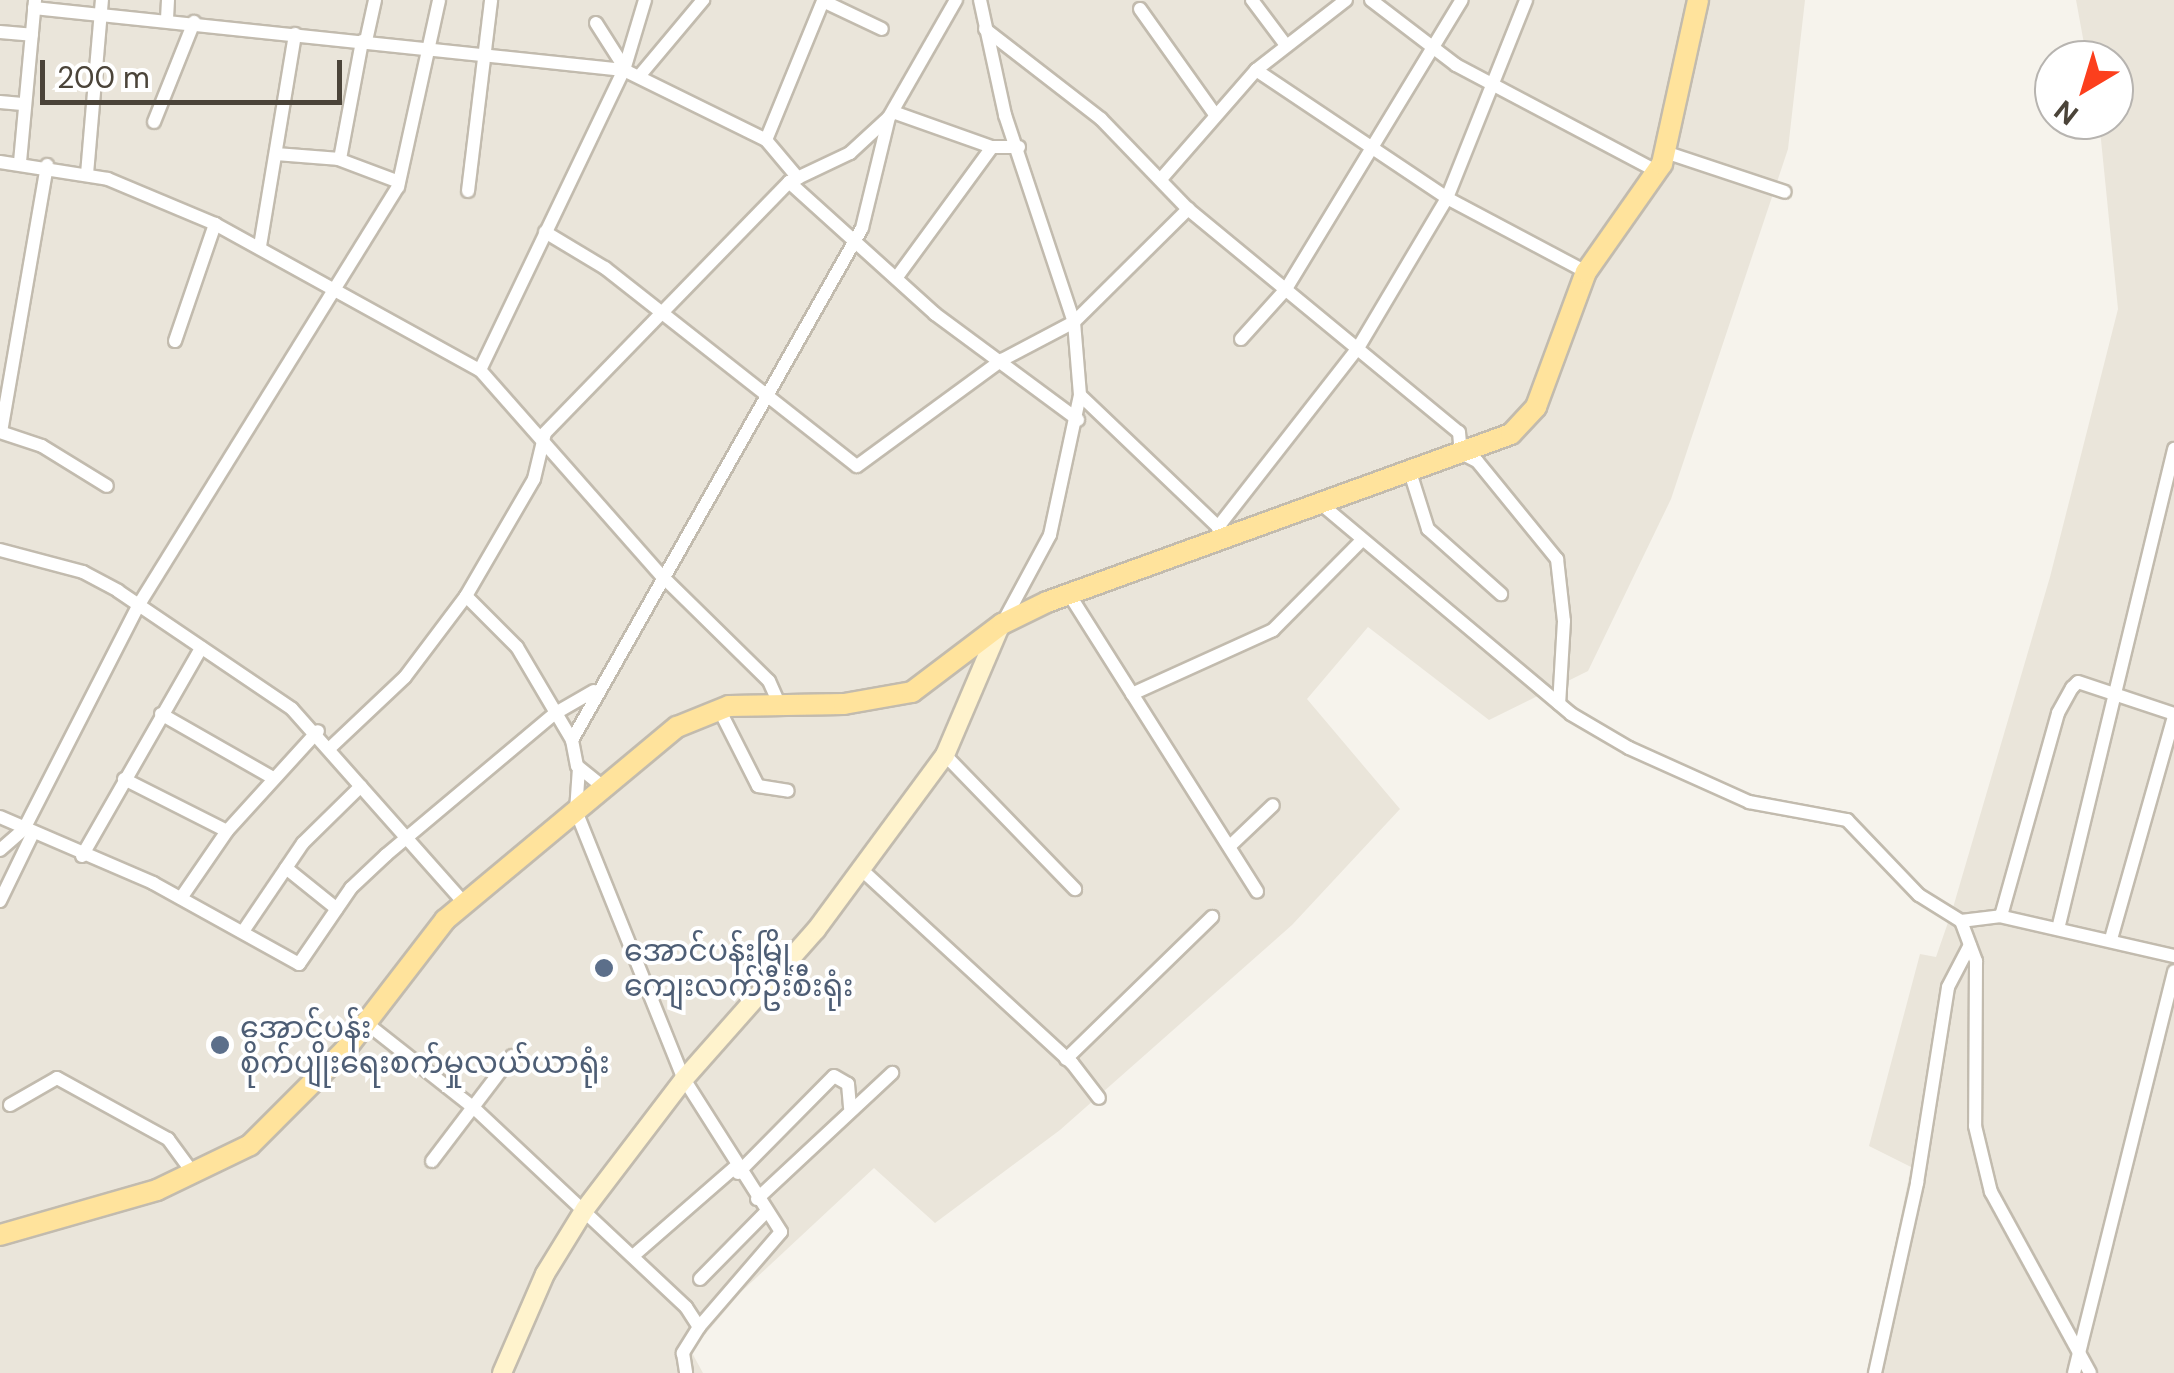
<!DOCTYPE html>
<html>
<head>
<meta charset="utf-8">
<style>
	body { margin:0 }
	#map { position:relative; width:2174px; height:1373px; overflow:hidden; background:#f6f3ec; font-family:"DM Sans","Noto Sans Myanmar",sans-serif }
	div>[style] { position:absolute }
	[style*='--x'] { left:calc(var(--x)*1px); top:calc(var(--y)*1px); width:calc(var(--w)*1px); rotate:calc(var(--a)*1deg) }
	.residential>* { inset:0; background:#eae5da }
	.roads { filter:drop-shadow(2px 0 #c2bbae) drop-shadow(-2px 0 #c2bbae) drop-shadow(0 2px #c2bbae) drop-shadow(0 -2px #c2bbae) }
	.street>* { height:12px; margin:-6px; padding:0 6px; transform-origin:6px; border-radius:6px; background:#fff }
	.secondary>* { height:18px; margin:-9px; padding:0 9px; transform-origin:9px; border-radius:9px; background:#fff3cd }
	.primary>* { height:20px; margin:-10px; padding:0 10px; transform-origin:10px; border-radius:10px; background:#ffe39c }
	.dots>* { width:28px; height:28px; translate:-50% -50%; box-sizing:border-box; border:5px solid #fff; border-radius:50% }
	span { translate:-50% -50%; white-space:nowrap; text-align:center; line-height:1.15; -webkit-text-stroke:8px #fff; paint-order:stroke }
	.service-label { font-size:30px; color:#4e5e75 }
	.left { translate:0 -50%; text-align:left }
	.north { position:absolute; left:2034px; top:40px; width:100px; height:100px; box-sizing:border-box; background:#fff; border:2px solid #b7b4b0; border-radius:50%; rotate:218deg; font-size:28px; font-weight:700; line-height:40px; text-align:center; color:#4b4439 }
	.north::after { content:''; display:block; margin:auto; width:35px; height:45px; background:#fc3f1d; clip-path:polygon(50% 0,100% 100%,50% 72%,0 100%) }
	.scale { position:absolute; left:40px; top:60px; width:302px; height:45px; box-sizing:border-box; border:5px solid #4b4439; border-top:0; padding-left:12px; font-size:30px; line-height:35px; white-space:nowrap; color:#4b4439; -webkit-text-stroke:8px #fff; paint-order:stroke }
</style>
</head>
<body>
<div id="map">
	<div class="residential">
		<div style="clip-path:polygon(0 0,1805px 0,1788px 149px,1671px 499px,1588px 671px,1489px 720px,1368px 627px,1307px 699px,1400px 809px,1292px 925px,1060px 1130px,935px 1223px,874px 1168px,741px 1292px,691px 1351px,703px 1373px,0 1373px)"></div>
		<div style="clip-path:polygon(2076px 0,2174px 0,2174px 1373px,1869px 1373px,1911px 1167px,1869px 1146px,1920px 954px,1936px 957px,1952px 911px,2050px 577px,2118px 309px,2099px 120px,2114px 120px,2114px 60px,2087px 60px)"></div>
	</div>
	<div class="roads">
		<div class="street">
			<div style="--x:980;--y:0;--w:118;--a:77.7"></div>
			<div style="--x:1005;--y:115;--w:218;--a:71.6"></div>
			<div style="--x:1074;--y:322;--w:73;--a:85.3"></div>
			<div style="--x:1080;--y:395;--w:143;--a:102.1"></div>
			<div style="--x:1050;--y:535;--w:101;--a:118.3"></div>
			<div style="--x:1252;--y:0;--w:55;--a:53.1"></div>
			<div style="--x:1371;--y:0;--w:107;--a:37.4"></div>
			<div style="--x:1456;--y:65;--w:226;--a:27.9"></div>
			<div style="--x:34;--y:8;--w:593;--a:6"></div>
			<div style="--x:624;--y:70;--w:158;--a:26.2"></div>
			<div style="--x:766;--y:140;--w:50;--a:49.9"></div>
			<div style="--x:1140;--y:9;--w:128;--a:54.6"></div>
			<div style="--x:167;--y:19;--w:19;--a:-87"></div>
			<div style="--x:596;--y:23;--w:52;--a:57.5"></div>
			<div style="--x:985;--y:29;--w:147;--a:37.8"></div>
			<div style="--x:1101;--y:119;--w:125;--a:46"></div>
			<div style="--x:1188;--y:209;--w:351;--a:39.5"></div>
			<div style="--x:1459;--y:432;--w:21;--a:85"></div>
			<div style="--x:1461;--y:453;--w:18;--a:27"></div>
			<div style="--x:1477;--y:461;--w:127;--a:50.8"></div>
			<div style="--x:1557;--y:559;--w:62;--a:83.6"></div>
			<div style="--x:1564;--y:621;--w:83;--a:93.4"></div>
			<div style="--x:0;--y:32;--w:32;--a:5"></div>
			<div style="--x:366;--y:41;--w:42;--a:-77.6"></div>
			<div style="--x:1256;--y:70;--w:230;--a:33.8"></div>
			<div style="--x:1447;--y:198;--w:157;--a:28"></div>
			<div style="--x:641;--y:74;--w:97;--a:-50"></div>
			<div style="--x:0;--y:102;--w:25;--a:5"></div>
			<div style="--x:893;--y:112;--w:105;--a:19.5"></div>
			<div style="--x:992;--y:147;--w:27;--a:0"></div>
			<div style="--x:154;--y:122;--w:108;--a:-68.2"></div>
			<div style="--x:766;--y:140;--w:150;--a:-67.7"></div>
			<div style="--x:823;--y:1;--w:65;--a:25.4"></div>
			<div style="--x:1665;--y:152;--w:126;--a:18.4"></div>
			<div style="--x:276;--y:154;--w:64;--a:4.5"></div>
			<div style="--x:340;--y:159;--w:120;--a:-79.4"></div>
			<div style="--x:338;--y:159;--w:65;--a:20.7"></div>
			<div style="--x:0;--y:162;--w:109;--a:8.9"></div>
			<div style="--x:108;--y:179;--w:116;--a:22.8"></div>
			<div style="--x:215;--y:224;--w:303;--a:28.9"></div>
			<div style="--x:480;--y:370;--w:273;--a:48.6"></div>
			<div style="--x:661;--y:575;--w:151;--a:44.5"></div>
			<div style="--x:769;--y:681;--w:22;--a:66"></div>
			<div style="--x:20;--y:162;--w:163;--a:-84.7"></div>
			<div style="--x:87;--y:174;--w:175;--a:-85.1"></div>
			<div style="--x:1161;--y:179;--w:145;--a:-48.9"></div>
			<div style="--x:1256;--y:70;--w:114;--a:-37.9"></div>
			<div style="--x:789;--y:182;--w:197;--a:42.1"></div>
			<div style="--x:935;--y:314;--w:178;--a:36.5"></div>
			<div style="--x:468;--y:191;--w:192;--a:-83.1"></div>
			<div style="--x:545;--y:232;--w:70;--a:31"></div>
			<div style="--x:605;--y:268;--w:320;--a:38.2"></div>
			<div style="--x:857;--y:466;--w:180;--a:-36.2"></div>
			<div style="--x:1002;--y:360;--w:81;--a:-27.8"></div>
			<div style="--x:1074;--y:322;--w:161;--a:-44.7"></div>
			<div style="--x:260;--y:246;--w:215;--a:-80.6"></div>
			<div style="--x:897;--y:277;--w:161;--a:-53.8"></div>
			<div style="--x:1241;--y:339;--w:67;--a:-48"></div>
			<div style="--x:1286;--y:289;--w:338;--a:-58.7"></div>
			<div style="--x:175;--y:341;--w:124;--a:-71.1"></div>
			<div style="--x:480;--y:370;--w:333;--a:-64.4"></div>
			<div style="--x:624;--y:70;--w:73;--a:-73.3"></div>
			<div style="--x:1080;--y:395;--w:191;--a:43.7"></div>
			<div style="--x:0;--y:432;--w:44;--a:18.4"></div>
			<div style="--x:42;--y:446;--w:76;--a:31.6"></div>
			<div style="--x:1;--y:432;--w:271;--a:-80.2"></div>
			<div style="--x:1410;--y:472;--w:60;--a:72.5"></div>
			<div style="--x:1428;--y:529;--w:98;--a:41.7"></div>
			<div style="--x:1321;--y:504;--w:326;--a:40"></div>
			<div style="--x:1571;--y:714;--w:67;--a:30.4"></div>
			<div style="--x:1629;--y:748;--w:132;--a:24.2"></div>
			<div style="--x:1749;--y:802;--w:100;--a:10.4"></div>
			<div style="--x:1847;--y:820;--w:104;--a:46.2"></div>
			<div style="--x:1919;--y:895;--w:49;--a:31.8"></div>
			<div style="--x:1961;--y:921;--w:38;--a:-7"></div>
			<div style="--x:1999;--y:916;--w:180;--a:12.9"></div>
			<div style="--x:1221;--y:540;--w:13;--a:-103"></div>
			<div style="--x:1218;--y:527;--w:227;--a:-52"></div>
			<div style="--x:1358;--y:348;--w:174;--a:-59.3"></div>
			<div style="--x:1447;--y:198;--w:213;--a:-68.2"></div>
			<div style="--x:0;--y:550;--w:86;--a:14.8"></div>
			<div style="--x:83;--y:572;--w:40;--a:28"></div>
			<div style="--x:118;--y:591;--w:210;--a:34.1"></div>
			<div style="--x:292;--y:709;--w:259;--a:48.4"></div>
			<div style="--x:1069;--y:594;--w:352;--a:57.7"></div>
			<div style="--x:466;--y:596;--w:72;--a:45"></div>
			<div style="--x:517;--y:647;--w:108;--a:59.4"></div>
			<div style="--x:1132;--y:694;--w:155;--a:-24.4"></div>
			<div style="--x:1273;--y:630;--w:124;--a:-45.3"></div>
			<div style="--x:719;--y:709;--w:86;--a:63.1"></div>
			<div style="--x:758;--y:786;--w:30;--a:9"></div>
			<div style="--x:161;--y:714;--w:129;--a:29.7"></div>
			<div style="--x:332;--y:746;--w:100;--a:-43.4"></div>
			<div style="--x:405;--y:677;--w:101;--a:-53"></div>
			<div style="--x:466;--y:596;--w:135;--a:-59.8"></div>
			<div style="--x:534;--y:479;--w:47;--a:-76.6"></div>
			<div style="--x:545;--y:433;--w:350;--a:-45.8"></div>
			<div style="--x:789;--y:182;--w:68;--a:-25.4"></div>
			<div style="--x:850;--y:153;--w:53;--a:-42.7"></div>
			<div style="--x:945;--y:755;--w:187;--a:45.9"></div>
			<div style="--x:579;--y:768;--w:43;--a:94"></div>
			<div style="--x:576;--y:811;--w:289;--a:68.1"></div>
			<div style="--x:684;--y:1079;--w:181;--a:57.6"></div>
			<div style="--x:781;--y:1232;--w:125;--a:130.8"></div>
			<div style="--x:124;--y:779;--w:115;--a:26.8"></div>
			<div style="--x:602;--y:786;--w:32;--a:-141"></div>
			<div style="--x:577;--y:766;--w:26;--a:-101"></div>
			<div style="--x:572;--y:740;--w:588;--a:-60.47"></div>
			<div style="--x:862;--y:228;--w:114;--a:-76.3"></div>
			<div style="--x:889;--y:117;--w:135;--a:-60.2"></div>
			<div style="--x:0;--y:817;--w:167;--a:23.3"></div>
			<div style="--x:153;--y:883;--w:167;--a:29"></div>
			<div style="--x:299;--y:964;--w:92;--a:-55.6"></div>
			<div style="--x:351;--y:888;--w:48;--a:-43.3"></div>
			<div style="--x:386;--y:855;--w:219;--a:-40"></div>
			<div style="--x:554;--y:714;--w:46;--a:-29.9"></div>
			<div style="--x:1230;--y:846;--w:59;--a:-43.6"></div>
			<div style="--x:0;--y:850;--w:32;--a:-41"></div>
			<div style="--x:24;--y:829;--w:250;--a:-62.9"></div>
			<div style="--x:138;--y:606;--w:493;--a:-58.2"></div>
			<div style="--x:398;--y:187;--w:191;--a:-77.6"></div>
			<div style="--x:82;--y:856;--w:240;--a:-60.2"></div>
			<div style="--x:286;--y:868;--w:65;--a:38.8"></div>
			<div style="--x:863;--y:871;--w:284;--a:42.6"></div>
			<div style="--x:1072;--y:1063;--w:44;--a:52.4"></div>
			<div style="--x:181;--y:898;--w:81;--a:-55.5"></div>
			<div style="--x:227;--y:831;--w:135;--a:-47.7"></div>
			<div style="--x:0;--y:901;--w:76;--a:-64.1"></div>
			<div style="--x:2001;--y:916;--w:211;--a:-74.3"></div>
			<div style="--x:2058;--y:713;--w:29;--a:-61"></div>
			<div style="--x:2072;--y:688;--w:8;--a:-45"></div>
			<div style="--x:2078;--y:682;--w:101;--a:18.4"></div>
			<div style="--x:1961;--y:921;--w:43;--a:69.4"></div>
			<div style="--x:1976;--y:961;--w:165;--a:90.3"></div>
			<div style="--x:1975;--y:1126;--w:68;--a:76.4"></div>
			<div style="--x:1991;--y:1192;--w:206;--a:61.3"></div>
			<div style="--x:2058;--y:929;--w:494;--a:-76.4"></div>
			<div style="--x:244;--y:930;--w:105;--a:-55.9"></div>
			<div style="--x:303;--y:843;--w:81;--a:-44.5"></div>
			<div style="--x:2111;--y:939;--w:232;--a:-74.2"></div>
			<div style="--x:366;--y:1023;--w:137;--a:38.2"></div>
			<div style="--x:474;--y:1108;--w:291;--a:43.2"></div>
			<div style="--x:686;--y:1307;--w:24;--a:57"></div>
			<div style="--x:699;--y:1327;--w:31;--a:122"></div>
			<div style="--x:683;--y:1353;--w:20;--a:81"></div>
			<div style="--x:1066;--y:1059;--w:204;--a:-44.2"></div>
			<div style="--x:10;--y:1105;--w:54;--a:-29.9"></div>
			<div style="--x:57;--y:1078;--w:127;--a:28.8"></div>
			<div style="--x:168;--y:1139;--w:42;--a:53.7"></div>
			<div style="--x:432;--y:1161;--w:132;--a:-52.7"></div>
			<div style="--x:738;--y:1173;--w:136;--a:-45.3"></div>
			<div style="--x:834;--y:1076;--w:16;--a:30"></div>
			<div style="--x:848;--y:1084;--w:24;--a:85"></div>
			<div style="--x:757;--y:1199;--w:185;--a:-43"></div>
			<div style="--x:633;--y:1256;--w:134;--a:-41.1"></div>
			<div style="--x:700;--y:1279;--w:94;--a:-45.4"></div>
			<div style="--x:1875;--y:1373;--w:195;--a:-77.5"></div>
			<div style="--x:1917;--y:1183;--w:198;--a:-81"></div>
			<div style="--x:1948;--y:987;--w:47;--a:-62.4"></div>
			<div style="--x:2074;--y:1373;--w:414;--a:-76"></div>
		</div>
		<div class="secondary">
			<div style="--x:502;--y:1373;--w:108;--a:-66.5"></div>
			<div style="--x:545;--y:1274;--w:76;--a:-58.4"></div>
			<div style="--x:585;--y:1209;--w:163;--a:-52.7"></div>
			<div style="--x:684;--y:1079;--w:199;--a:-48.5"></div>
			<div style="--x:816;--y:930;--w:217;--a:-53.6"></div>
			<div style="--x:945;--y:755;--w:142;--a:-66.9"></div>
		</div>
		<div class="primary">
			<div style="--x:0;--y:1235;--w:163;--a:-16"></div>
			<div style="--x:157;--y:1190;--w:103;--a:-25.8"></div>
			<div style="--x:250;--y:1145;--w:134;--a:-45"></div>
			<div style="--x:345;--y:1050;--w:164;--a:-52.4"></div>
			<div style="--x:445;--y:920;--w:302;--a:-39.8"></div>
			<div style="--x:677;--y:727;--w:56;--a:-22"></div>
			<div style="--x:729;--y:706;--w:115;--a:-1"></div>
			<div style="--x:844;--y:704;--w:69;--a:-10"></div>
			<div style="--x:912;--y:692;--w:113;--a:-37.1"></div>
			<div style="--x:1002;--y:624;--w:50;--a:-26.1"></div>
			<div style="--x:1047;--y:602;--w:493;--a:-19.9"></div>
			<div style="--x:1511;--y:434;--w:37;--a:-47"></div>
			<div style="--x:1536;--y:407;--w:144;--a:-69.7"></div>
			<div style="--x:1586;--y:272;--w:132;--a:-54.9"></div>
			<div style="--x:1662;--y:164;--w:168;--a:-77.6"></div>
		</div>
	</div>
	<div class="dots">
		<div style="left:604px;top:968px;background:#5c6f8a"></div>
		<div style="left:220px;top:1045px;background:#5c6f8a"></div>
	</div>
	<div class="service-label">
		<span class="left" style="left:624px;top:968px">အောင်ပန်းမြို့<br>ကျေးလက်ဦးစီးရုံး</span>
		<span class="left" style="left:240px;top:1045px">အောင်ပန်း<br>စိုက်ပျိုးရေးစက်မှုလယ်ယာရုံး</span>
	</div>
	<div class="north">N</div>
	<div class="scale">200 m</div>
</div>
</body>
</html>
